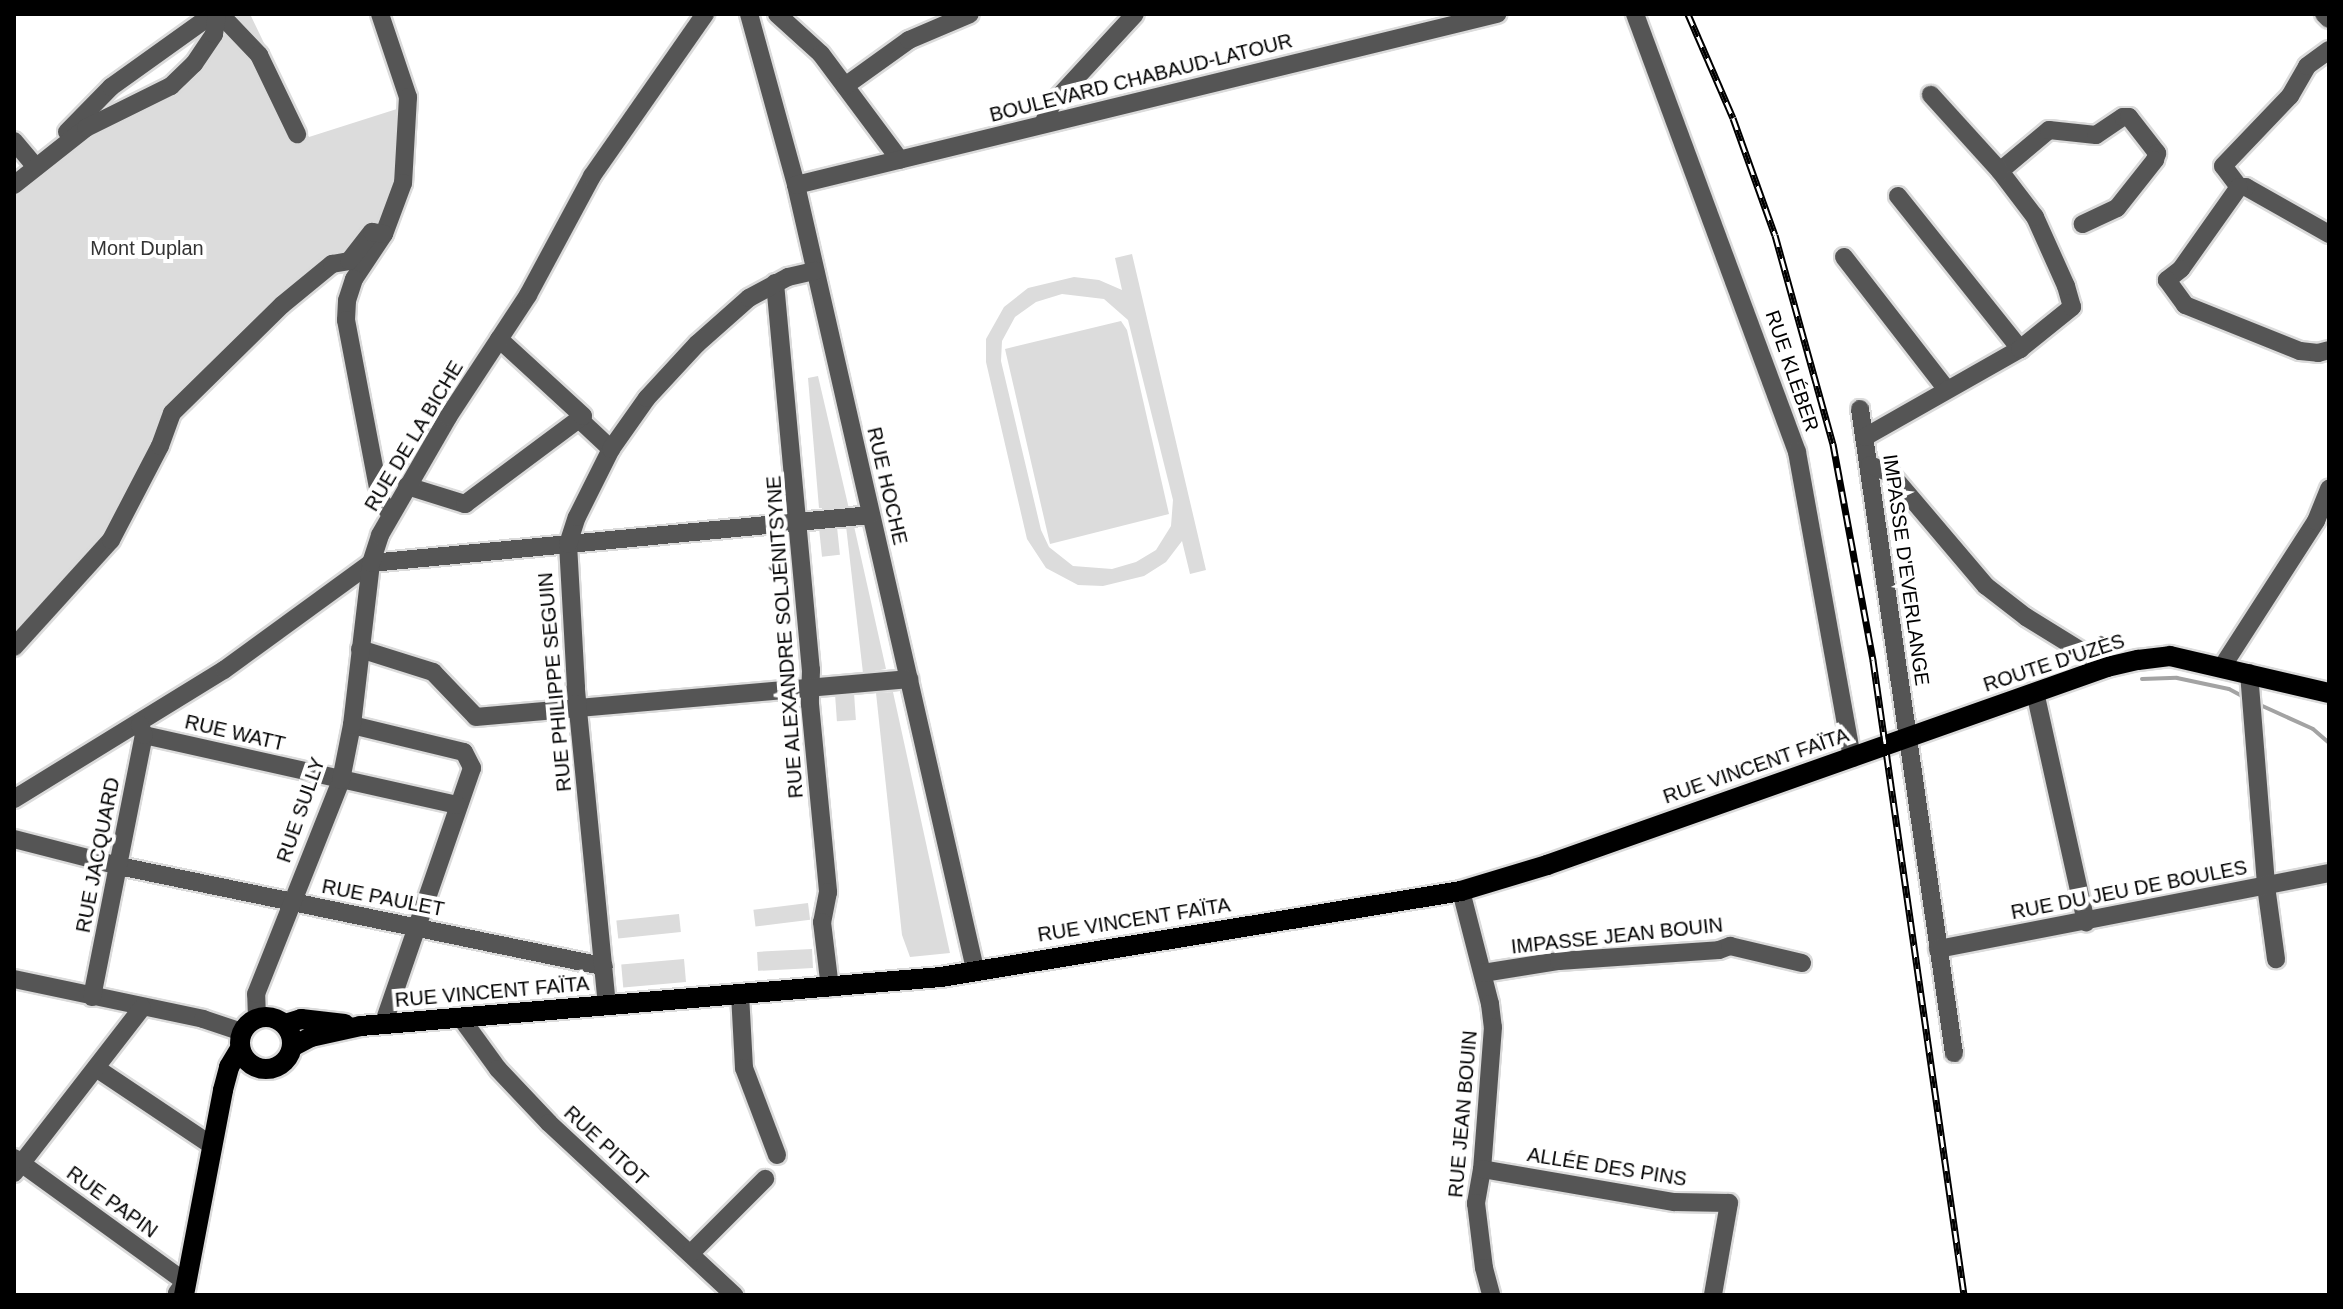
<!DOCTYPE html>
<html>
<head>
<meta charset="utf-8">
<style>
	body { margin:0 }
	#map { position:relative; width:2343px; height:1309px; overflow:hidden; background:#fff; font-family:Helvetica,sans-serif }
	div>[style] { position:absolute }
	[style*='--x'] { left:calc(var(--x)*1px); top:calc(var(--y)*1px); width:calc(var(--w)*1px); rotate:calc(var(--a)*1deg) }
	.green>* { inset:0; background:#dcdcdc; transform-origin:0 0 }
	.stream>* { height:4px; margin:-2px; padding:0 2px; transform-origin:2px; border-radius:2px; background:#a3a3a3 }
	.roads { filter:drop-shadow(2px 0 #dbdbdb) drop-shadow(-2px 0 #dbdbdb) drop-shadow(0 2px #dbdbdb) drop-shadow(0 -2px #dbdbdb) }
	.minor>* { height:18px; margin:-9px; padding:0 9px; transform-origin:9px; border-radius:9px; background:#555 }
	.major>* { height:20px; margin:-10px; padding:0 10px; transform-origin:10px; border-radius:10px; background:#000 }
	.major>.ring { margin:-10px; padding:0; box-sizing:content-box; background:none; border:20px solid #000; border-radius:50% }
	.rail>* { height:7px; margin-top:-3.5px; transform-origin:0; background:repeating-linear-gradient(90deg,#fff 0 12px,#000 0 24px); box-sizing:border-box; border-block:2px solid #000 }
	span { translate:-50% -50%; white-space:nowrap; text-align:center; line-height:1.15; -webkit-text-stroke:8px #fff; paint-order:stroke }
	.street-label { font-size:20px; color:#000 }
	.park-label { font-size:20px; color:#333 }
	.frame { position:absolute; inset:0; border:16px solid #000; pointer-events:none }
</style>
</head>
<body>
<div id="map">
	<div class="green">
		<div style="clip-path:polygon(227px 14px,250px 14px,309px 137px,400px 108px,393px 190px,380px 219px,344px 258px,159px 429px,102px 533px,46px 608px,14px 641px,14px 197px,76px 140px,164px 96px)"></div>
		<div style="clip-path:polygon(evenodd,1132px 254px,1206px 570px,1190px 574px,1182px 541px,1166px 562px,1144px 576px,1103px 586px,1078px 585px,1046px 568px,1027px 539px,986px 362px,986px 339px,1004px 307px,1028px 288px,1074px 277px,1099px 280px,1122px 290px,1115px 258px,1132px 254px,1062px 294px,1104px 299px,1128px 320px,1173px 500px,1171px 526px,1156px 550px,1136px 562px,1112px 569px,1073px 566px,1049px 547px,1041px 530px,1001px 361px,1002px 341px,1015px 317px,1036px 302px,1062px 294px)"></div>
		<div style="clip-path:polygon(1121px 321px,1127px 330px,1169px 514px,1050px 544px,1005px 349px)"></div>
		<div style="clip-path:polygon(818px 376px,849px 509px,819px 508px,808px 378px)"></div>
		<div style="clip-path:polygon(846px 526px,854px 526px,886px 669px,863px 673px)"></div>
		<div style="left:837px;top:527px;width:28px;height:18px;rotate:84deg"></div>
		<div style="clip-path:polygon(893px 692px,950px 953px,910px 957px,902px 935px,876px 693px)"></div>
		<div style="left:854px;top:693px;width:27px;height:19px;rotate:86deg"></div>
		<div style="left:808px;top:903px;width:17px;height:55px;rotate:83deg"></div>
		<div style="left:679px;top:914px;width:18px;height:63px;rotate:84deg"></div>
		<div style="left:812px;top:949px;width:19px;height:55px;rotate:87deg"></div>
		<div style="left:684px;top:959px;width:23px;height:63px;rotate:85deg"></div>
	</div>
	<div class="stream">
		<div style="--x:2142;--y:679;--w:35;--a:-2"></div>
		<div style="--x:2177;--y:678;--w:53;--a:11.9"></div>
		<div style="--x:2229;--y:689;--w:19;--a:28"></div>
		<div style="--x:2258;--y:704;--w:60;--a:24.4"></div>
		<div style="--x:2313;--y:729;--w:21;--a:41"></div>
	</div>
	<div class="roads">
		<div class="minor">
			<div style="--x:220;--y:14;--w:57;--a:46.4"></div>
			<div style="--x:259;--y:55;--w:88;--a:64.3"></div>
			<div style="--x:380;--y:14;--w:88;--a:71.4"></div>
			<div style="--x:408;--y:97;--w:86;--a:93.3"></div>
			<div style="--x:403;--y:183;--w:54;--a:110.4"></div>
			<div style="--x:384;--y:234;--w:54;--a:123.7"></div>
			<div style="--x:354;--y:279;--w:23;--a:108"></div>
			<div style="--x:347;--y:301;--w:19;--a:93"></div>
			<div style="--x:346;--y:320;--w:182;--a:79.2"></div>
			<div style="--x:380;--y:499;--w:18;--a:56"></div>
			<div style="--x:749;--y:14;--w:177;--a:74.6"></div>
			<div style="--x:796;--y:185;--w:804;--a:77.14"></div>
			<div style="--x:777;--y:14;--w:59;--a:42.3"></div>
			<div style="--x:821;--y:54;--w:132;--a:53.3"></div>
			<div style="--x:1635;--y:14;--w:467;--a:69.7"></div>
			<div style="--x:1797;--y:452;--w:311;--a:79.8"></div>
			<div style="--x:2324;--y:14;--w:7;--a:45"></div>
			<div style="--x:845;--y:86;--w:79;--a:-35.7"></div>
			<div style="--x:909;--y:40;--w:66;--a:-23.1"></div>
			<div style="--x:1043;--y:124;--w:22;--a:-66"></div>
			<div style="--x:1052;--y:104;--w:122;--a:-47.3"></div>
			<div style="--x:67;--y:132;--w:63;--a:-45.6"></div>
			<div style="--x:111;--y:87;--w:125;--a:-35.6"></div>
			<div style="--x:14;--y:141;--w:34;--a:50"></div>
			<div style="--x:2000;--y:171;--w:64;--a:-39.9"></div>
			<div style="--x:2049;--y:130;--w:47;--a:6.1"></div>
			<div style="--x:2096;--y:135;--w:32;--a:-34"></div>
			<div style="--x:2123;--y:117;--w:6;--a:0"></div>
			<div style="--x:2129;--y:117;--w:46;--a:52.1"></div>
			<div style="--x:2157;--y:153;--w:7;--a:106"></div>
			<div style="--x:2155;--y:160;--w:61;--a:128.4"></div>
			<div style="--x:2117;--y:208;--w:38;--a:155"></div>
			<div style="--x:14;--y:185;--w:92;--a:-38.4"></div>
			<div style="--x:86;--y:128;--w:95;--a:-26.3"></div>
			<div style="--x:171;--y:86;--w:32;--a:-44"></div>
			<div style="--x:194;--y:64;--w:36;--a:-56"></div>
			<div style="--x:214;--y:34;--w:20;--a:-81"></div>
			<div style="--x:796;--y:185;--w:722;--a:-13.71"></div>
			<div style="--x:2239;--y:187;--w:26;--a:-127"></div>
			<div style="--x:2223;--y:166;--w:97;--a:-46.3"></div>
			<div style="--x:2290;--y:96;--w:34;--a:-60"></div>
			<div style="--x:2307;--y:66;--w:27;--a:-36"></div>
			<div style="--x:1898;--y:196;--w:196;--a:51.4"></div>
			<div style="--x:2329;--y:234;--w:95;--a:-150.5"></div>
			<div style="--x:2246;--y:187;--w:7;--a:180"></div>
			<div style="--x:2239;--y:187;--w:100;--a:125.3"></div>
			<div style="--x:2181;--y:269;--w:18;--a:142"></div>
			<div style="--x:2167;--y:280;--w:31;--a:54"></div>
			<div style="--x:2185;--y:305;--w:124;--a:21.8"></div>
			<div style="--x:2300;--y:351;--w:18;--a:6"></div>
			<div style="--x:2318;--y:353;--w:11;--a:-15"></div>
			<div style="--x:1844;--y:257;--w:168;--a:52.2"></div>
			<div style="--x:775;--y:283;--w:389;--a:84.7"></div>
			<div style="--x:811;--y:670;--w:34;--a:92"></div>
			<div style="--x:810;--y:704;--w:189;--a:84.5"></div>
			<div style="--x:828;--y:892;--w:31;--a:101"></div>
			<div style="--x:822;--y:922;--w:66;--a:83.1"></div>
			<div style="--x:1860;--y:409;--w:651;--a:81.7"></div>
			<div style="--x:579;--y:419;--w:44;--a:43.2"></div>
			<div style="--x:1865;--y:437;--w:178;--a:-29.6"></div>
			<div style="--x:2020;--y:349;--w:67;--a:-38.9"></div>
			<div style="--x:2072;--y:307;--w:22;--a:-106"></div>
			<div style="--x:2066;--y:286;--w:76;--a:-114.2"></div>
			<div style="--x:2035;--y:217;--w:58;--a:-127.3"></div>
			<div style="--x:2000;--y:171;--w:103;--a:-132.2"></div>
			<div style="--x:1870;--y:465;--w:22;--a:22"></div>
			<div style="--x:1890;--y:473;--w:148;--a:49.7"></div>
			<div style="--x:1986;--y:586;--w:51;--a:37.8"></div>
			<div style="--x:2026;--y:617;--w:95;--a:31.7"></div>
			<div style="--x:407;--y:486;--w:61;--a:17.2"></div>
			<div style="--x:465;--y:504;--w:147;--a:-36.7"></div>
			<div style="--x:583;--y:416;--w:114;--a:-137.5"></div>
			<div style="--x:14;--y:647;--w:144;--a:-47.8"></div>
			<div style="--x:111;--y:540;--w:106;--a:-62.5"></div>
			<div style="--x:160;--y:446;--w:35;--a:-70"></div>
			<div style="--x:172;--y:413;--w:154;--a:-44.5"></div>
			<div style="--x:282;--y:305;--w:65;--a:-39.4"></div>
			<div style="--x:332;--y:264;--w:17;--a:-10"></div>
			<div style="--x:349;--y:261;--w:37;--a:-52"></div>
			<div style="--x:372;--y:232;--w:12;--a:9"></div>
			<div style="--x:360;--y:649;--w:77;--a:17.5"></div>
			<div style="--x:433;--y:672;--w:62;--a:46.3"></div>
			<div style="--x:476;--y:717;--w:435;--a:-5"></div>
			<div style="--x:2222;--y:667;--w:174;--a:-57.2"></div>
			<div style="--x:2316;--y:521;--w:35;--a:-68"></div>
			<div style="--x:2249;--y:673;--w:214;--a:85.4"></div>
			<div style="--x:2266;--y:886;--w:74;--a:82.2"></div>
			<div style="--x:2035;--y:692;--w:236;--a:77.5"></div>
			<div style="--x:352;--y:725;--w:115;--a:13.6"></div>
			<div style="--x:464;--y:752;--w:18;--a:63"></div>
			<div style="--x:472;--y:768;--w:272;--a:109.1"></div>
			<div style="--x:144;--y:735;--w:321;--a:12.6"></div>
			<div style="--x:14;--y:799;--w:246;--a:-31.6"></div>
			<div style="--x:224;--y:670;--w:182;--a:-36.1"></div>
			<div style="--x:371;--y:563;--w:502;--a:-5.48"></div>
			<div style="--x:14;--y:839;--w:108;--a:14.4"></div>
			<div style="--x:119;--y:866;--w:495;--a:11.7"></div>
			<div style="--x:1461;--y:891;--w:117;--a:75.6"></div>
			<div style="--x:1490;--y:1004;--w:23;--a:83"></div>
			<div style="--x:1493;--y:1027;--w:142;--a:94.4"></div>
			<div style="--x:1482;--y:1169;--w:35;--a:100"></div>
			<div style="--x:1476;--y:1203;--w:65;--a:83"></div>
			<div style="--x:1484;--y:1268;--w:28;--a:75"></div>
			<div style="--x:1938;--y:949;--w:398;--a:-11"></div>
			<div style="--x:1483;--y:973;--w:77;--a:-9"></div>
			<div style="--x:1559;--y:961;--w:160;--a:-3.9"></div>
			<div style="--x:1719;--y:950;--w:12;--a:-20"></div>
			<div style="--x:1730;--y:946;--w:74;--a:13.3"></div>
			<div style="--x:14;--y:979;--w:193;--a:11.9"></div>
			<div style="--x:203;--y:1019;--w:41;--a:18.4"></div>
			<div style="--x:740;--y:994;--w:74;--a:86.9"></div>
			<div style="--x:744;--y:1068;--w:93;--a:69.2"></div>
			<div style="--x:92;--y:997;--w:267;--a:-78.8"></div>
			<div style="--x:144;--y:735;--w:11;--a:-112"></div>
			<div style="--x:607;--y:1006;--w:321;--a:-95.6"></div>
			<div style="--x:576;--y:687;--w:143;--a:-93.2"></div>
			<div style="--x:568;--y:544;--w:28;--a:-72"></div>
			<div style="--x:577;--y:517;--w:76;--a:-63.4"></div>
			<div style="--x:611;--y:449;--w:62;--a:-54.8"></div>
			<div style="--x:647;--y:398;--w:74;--a:-47.2"></div>
			<div style="--x:697;--y:344;--w:69;--a:-41.5"></div>
			<div style="--x:749;--y:298;--w:44;--a:-28.3"></div>
			<div style="--x:788;--y:277;--w:28;--a:-13"></div>
			<div style="--x:257;--y:1018;--w:24;--a:-92"></div>
			<div style="--x:256;--y:994;--w:230;--a:-68.3"></div>
			<div style="--x:341;--y:780;--w:56;--a:-78.7"></div>
			<div style="--x:352;--y:725;--w:163;--a:-83.3"></div>
			<div style="--x:371;--y:563;--w:29;--a:-72"></div>
			<div style="--x:380;--y:535;--w:136;--a:-60"></div>
			<div style="--x:448;--y:417;--w:146;--a:-56.7"></div>
			<div style="--x:528;--y:295;--w:135;--a:-61.7"></div>
			<div style="--x:592;--y:176;--w:198;--a:-55.1"></div>
			<div style="--x:461;--y:1018;--w:63;--a:54"></div>
			<div style="--x:498;--y:1069;--w:74;--a:46.6"></div>
			<div style="--x:549;--y:1123;--w:253;--a:42.9"></div>
			<div style="--x:96;--y:1068;--w:138;--a:33.8"></div>
			<div style="--x:14;--y:1158;--w:211;--a:35.9"></div>
			<div style="--x:185;--y:1282;--w:14;--a:126"></div>
			<div style="--x:1482;--y:1169;--w:195;--a:9.8"></div>
			<div style="--x:1674;--y:1202;--w:55;--a:1"></div>
			<div style="--x:1729;--y:1203;--w:93;--a:99.9"></div>
			<div style="--x:14;--y:1173;--w:209;--a:-52.2"></div>
			<div style="--x:691;--y:1253;--w:105;--a:-45"></div>
		</div>
		<div class="major">
			<div class="ring" style="left:240px;top:1017px;width:32px;height:32px"></div>
			<div style="--x:285;--y:1024;--w:17;--a:-17"></div>
			<div style="--x:301;--y:1019;--w:44;--a:6.5"></div>
			<div style="--x:292;--y:1047;--w:21;--a:-28"></div>
			<div style="--x:311;--y:1037;--w:51;--a:-12.4"></div>
			<div style="--x:361;--y:1026;--w:582;--a:-4.83"></div>
			<div style="--x:941;--y:977;--w:527;--a:-9.39"></div>
			<div style="--x:1461;--y:891;--w:90;--a:-16.8"></div>
			<div style="--x:1547;--y:865;--w:594;--a:-19.47"></div>
			<div style="--x:2107;--y:667;--w:32;--a:-13"></div>
			<div style="--x:2138;--y:660;--w:32;--a:-7"></div>
			<div style="--x:2170;--y:656;--w:163;--a:13.1"></div>
			<div style="--x:184;--y:1295;--w:209;--a:-79.2"></div>
			<div style="--x:223;--y:1090;--w:24;--a:-75"></div>
			<div style="--x:229;--y:1067;--w:21;--a:-59"></div>
		</div>
	</div>
	<div class="rail">
		<div style="--x:1688;--y:14;--w:113;--a:66.6"></div>
		<div style="--x:1733;--y:118;--w:124;--a:70.3"></div>
		<div style="--x:1775;--y:235;--w:217;--a:74.5"></div>
		<div style="--x:1833;--y:444;--w:220;--a:79.5"></div>
		<div style="--x:1873;--y:660;--w:641;--a:81.84"></div>
	</div>
	<div class="street-label">
		<span style="left:1141px;top:78px;rotate:-14deg">BOULEVARD CHABAUD-LATOUR</span>
		<span style="left:1792px;top:371px;rotate:71deg">RUE KLÉBER</span>
		<span style="left:414px;top:436px;rotate:-59deg">RUE DE LA BICHE</span>
		<span style="left:887px;top:486px;rotate:77deg">RUE HOCHE</span>
		<span style="left:1906px;top:570px;rotate:82deg">IMPASSE D'EVERLANGE</span>
		<span style="left:785px;top:637px;rotate:-94deg">RUE ALEXANDRE SOLJÉNITSYNE</span>
		<span style="left:2054px;top:663px;rotate:-18deg">ROUTE D'UZÈS</span>
		<span style="left:555px;top:682px;rotate:-95deg">RUE PHILIPPE SEGUIN</span>
		<span style="left:235px;top:733px;rotate:13deg">RUE WATT</span>
		<span style="left:1756px;top:766px;rotate:-19deg">RUE VINCENT FAÏTA</span>
		<span style="left:301px;top:810px;rotate:-71deg">RUE SULLY</span>
		<span style="left:98px;top:855px;rotate:-79deg">RUE JACQUARD</span>
		<span style="left:2129px;top:890px;rotate:-11deg">RUE DU JEU DE BOULES</span>
		<span style="left:383px;top:898px;rotate:11deg">RUE PAULET</span>
		<span style="left:1134px;top:920px;rotate:-9deg">RUE VINCENT FAÏTA</span>
		<span style="left:1617px;top:936px;rotate:-6deg">IMPASSE JEAN BOUIN</span>
		<span style="left:492px;top:992px;rotate:-5deg">RUE VINCENT FAÏTA</span>
		<span style="left:1463px;top:1114px;rotate:-85deg">RUE JEAN BOUIN</span>
		<span style="left:606px;top:1146px;rotate:43deg">RUE PITOT</span>
		<span style="left:1607px;top:1167px;rotate:9deg">ALLÉE DES PINS</span>
		<span style="left:112px;top:1202px;rotate:36deg">RUE PAPIN</span>
	</div>
	<div class="park-label">
		<span style="left:147px;top:248px">Mont Duplan</span>
	</div>
	<div class="frame"></div>
</div>
</body>
</html>
